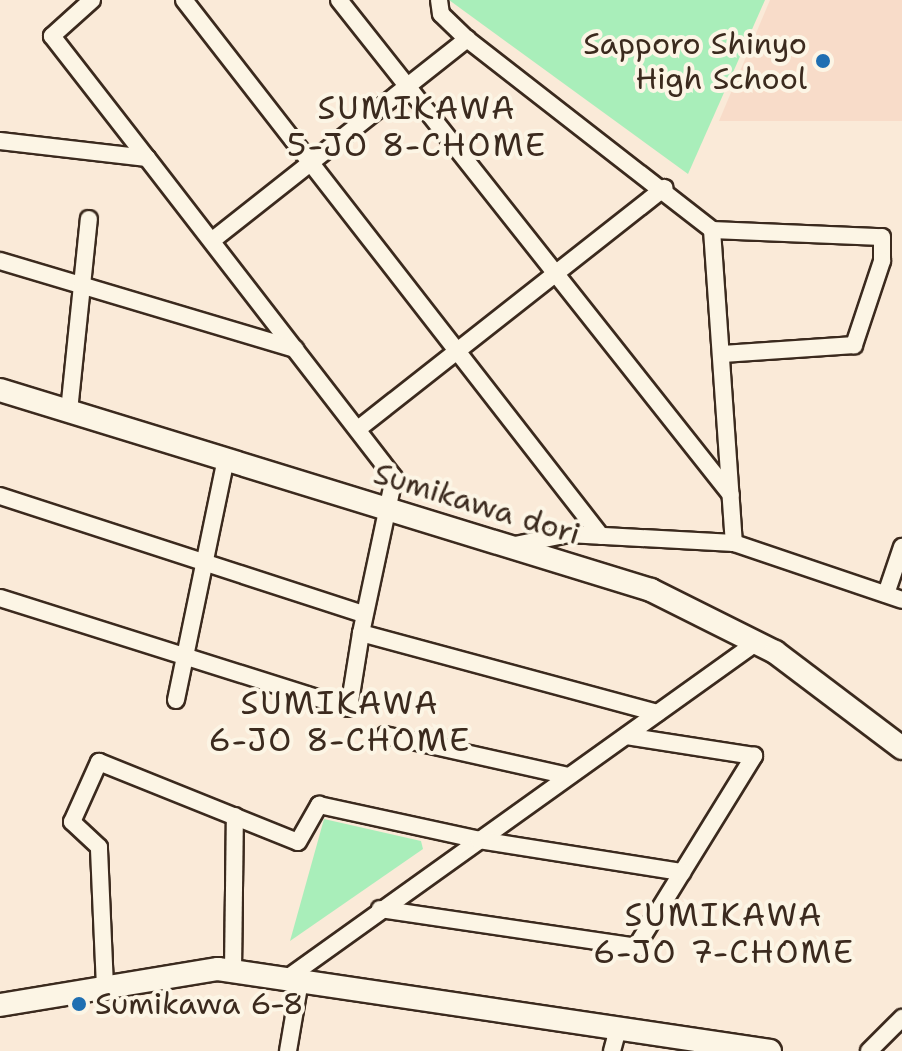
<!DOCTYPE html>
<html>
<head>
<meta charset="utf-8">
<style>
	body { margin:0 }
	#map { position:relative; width:902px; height:1051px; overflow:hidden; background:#faead8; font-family:"Shantell Sans",sans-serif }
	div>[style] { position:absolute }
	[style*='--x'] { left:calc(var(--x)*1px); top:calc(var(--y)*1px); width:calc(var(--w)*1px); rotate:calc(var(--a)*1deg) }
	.built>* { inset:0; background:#f8dcc9 }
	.green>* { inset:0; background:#a9eeba }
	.roads { filter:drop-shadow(2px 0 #3b2a1e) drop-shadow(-2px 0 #3b2a1e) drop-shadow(0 2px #3b2a1e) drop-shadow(0 -2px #3b2a1e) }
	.street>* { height:16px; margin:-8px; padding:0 8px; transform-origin:8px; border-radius:8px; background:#fcf5e5 }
	.secondary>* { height:22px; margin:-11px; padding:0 11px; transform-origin:11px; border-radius:11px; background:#fcf5e5 }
	.dots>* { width:22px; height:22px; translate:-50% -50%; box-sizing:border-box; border:4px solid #fcf5e5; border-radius:50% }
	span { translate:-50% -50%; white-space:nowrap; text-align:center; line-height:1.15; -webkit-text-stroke:8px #fcf5e5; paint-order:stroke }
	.poi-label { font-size:30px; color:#3b2a1e }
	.right { translate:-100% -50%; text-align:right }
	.left { translate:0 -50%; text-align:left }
	.street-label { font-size:30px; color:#3b2a1e }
	.neighbourhood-label { font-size:32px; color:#3b2a1e; letter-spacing:2px }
</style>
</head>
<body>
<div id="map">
	<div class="built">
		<div style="clip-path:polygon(770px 0,902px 0,902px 121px,719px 121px)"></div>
	</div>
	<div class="green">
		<div style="clip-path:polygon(449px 0,765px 0,688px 174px)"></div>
		<div style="clip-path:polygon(324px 819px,421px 841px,423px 849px,290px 941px)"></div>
	</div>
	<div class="roads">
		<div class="street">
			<div style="--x:92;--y:0;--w:54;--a:138"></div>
			<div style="--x:52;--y:36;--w:155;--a:52.1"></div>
			<div style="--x:184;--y:0;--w:679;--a:52.12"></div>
			<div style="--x:339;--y:0;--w:631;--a:51.62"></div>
			<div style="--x:439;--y:0;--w:14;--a:82"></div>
			<div style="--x:441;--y:14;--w:36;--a:44"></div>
			<div style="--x:467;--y:39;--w:311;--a:37.9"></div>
			<div style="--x:712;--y:230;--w:314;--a:86"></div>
			<div style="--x:0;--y:141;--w:148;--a:6.6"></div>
			<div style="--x:147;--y:158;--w:404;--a:52.3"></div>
			<div style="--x:394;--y:478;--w:158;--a:102"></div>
			<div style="--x:361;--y:633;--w:307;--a:15.1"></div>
			<div style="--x:712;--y:230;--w:170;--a:2.4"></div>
			<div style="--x:882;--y:237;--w:24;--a:90"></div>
			<div style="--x:882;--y:261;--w:89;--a:108.4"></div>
			<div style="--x:854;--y:345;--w:131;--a:176.1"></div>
			<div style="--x:214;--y:239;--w:323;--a:-38.3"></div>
			<div style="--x:0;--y:261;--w:308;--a:16.6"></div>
			<div style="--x:69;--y:411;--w:193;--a:-84.1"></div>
			<div style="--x:358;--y:429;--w:390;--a:-38.2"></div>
			<div style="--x:0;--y:496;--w:383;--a:18"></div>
			<div style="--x:515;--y:545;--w:54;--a:-11.7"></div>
			<div style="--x:568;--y:534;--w:166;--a:3.1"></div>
			<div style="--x:734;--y:543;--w:177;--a:18.7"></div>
			<div style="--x:886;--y:594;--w:50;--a:-71.2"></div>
			<div style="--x:0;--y:598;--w:366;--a:17.5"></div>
			<div style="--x:349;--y:708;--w:76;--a:-80.9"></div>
			<div style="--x:176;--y:700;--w:246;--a:-78.3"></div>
			<div style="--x:385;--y:735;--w:188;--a:12.6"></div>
			<div style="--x:380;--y:909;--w:259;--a:8.4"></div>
			<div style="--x:636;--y:947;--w:225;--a:-58.3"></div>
			<div style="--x:754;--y:756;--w:129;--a:-171.1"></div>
			<div style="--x:233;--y:971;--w:155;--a:-89.3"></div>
			<div style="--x:286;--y:979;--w:579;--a:-35.58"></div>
			<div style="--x:105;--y:987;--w:140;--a:-92.5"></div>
			<div style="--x:99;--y:847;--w:37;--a:-137"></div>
			<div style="--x:72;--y:822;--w:66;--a:-65.8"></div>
			<div style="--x:99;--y:762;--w:214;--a:21.9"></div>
			<div style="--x:298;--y:842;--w:43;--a:-60.4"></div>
			<div style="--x:319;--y:805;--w:164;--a:12.3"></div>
			<div style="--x:479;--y:840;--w:206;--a:9"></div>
			<div style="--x:288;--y:1051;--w:71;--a:-80.3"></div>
			<div style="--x:612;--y:1051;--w:23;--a:-75"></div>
			<div style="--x:869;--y:1051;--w:47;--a:-45"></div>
		</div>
		<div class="secondary">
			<div style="--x:0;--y:390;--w:681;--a:17.08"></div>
			<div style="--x:651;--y:590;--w:139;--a:26.6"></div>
			<div style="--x:775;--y:652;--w:159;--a:37.1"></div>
			<div style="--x:0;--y:1005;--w:221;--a:-9.4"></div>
			<div style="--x:218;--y:969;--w:558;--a:8.45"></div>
		</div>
	</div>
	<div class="dots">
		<div style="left:823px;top:61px;background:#1f6fb2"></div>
		<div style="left:79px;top:1004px;background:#1f6fb2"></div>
	</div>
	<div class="poi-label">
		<span class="right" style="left:807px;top:61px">Sapporo Shinyo<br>High School</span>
		<span class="left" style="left:95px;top:1004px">Sumikawa 6-8</span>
	</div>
	<div class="street-label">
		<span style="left:477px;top:504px;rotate:17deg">Sumikawa dori</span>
	</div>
	<div class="neighbourhood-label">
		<span style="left:417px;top:127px">SUMIKAWA<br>5-JO 8-CHOME</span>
		<span style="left:340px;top:722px">SUMIKAWA<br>6-JO 8-CHOME</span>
		<span style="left:724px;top:934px">SUMIKAWA<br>6-JO 7-CHOME</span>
	</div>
</div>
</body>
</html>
